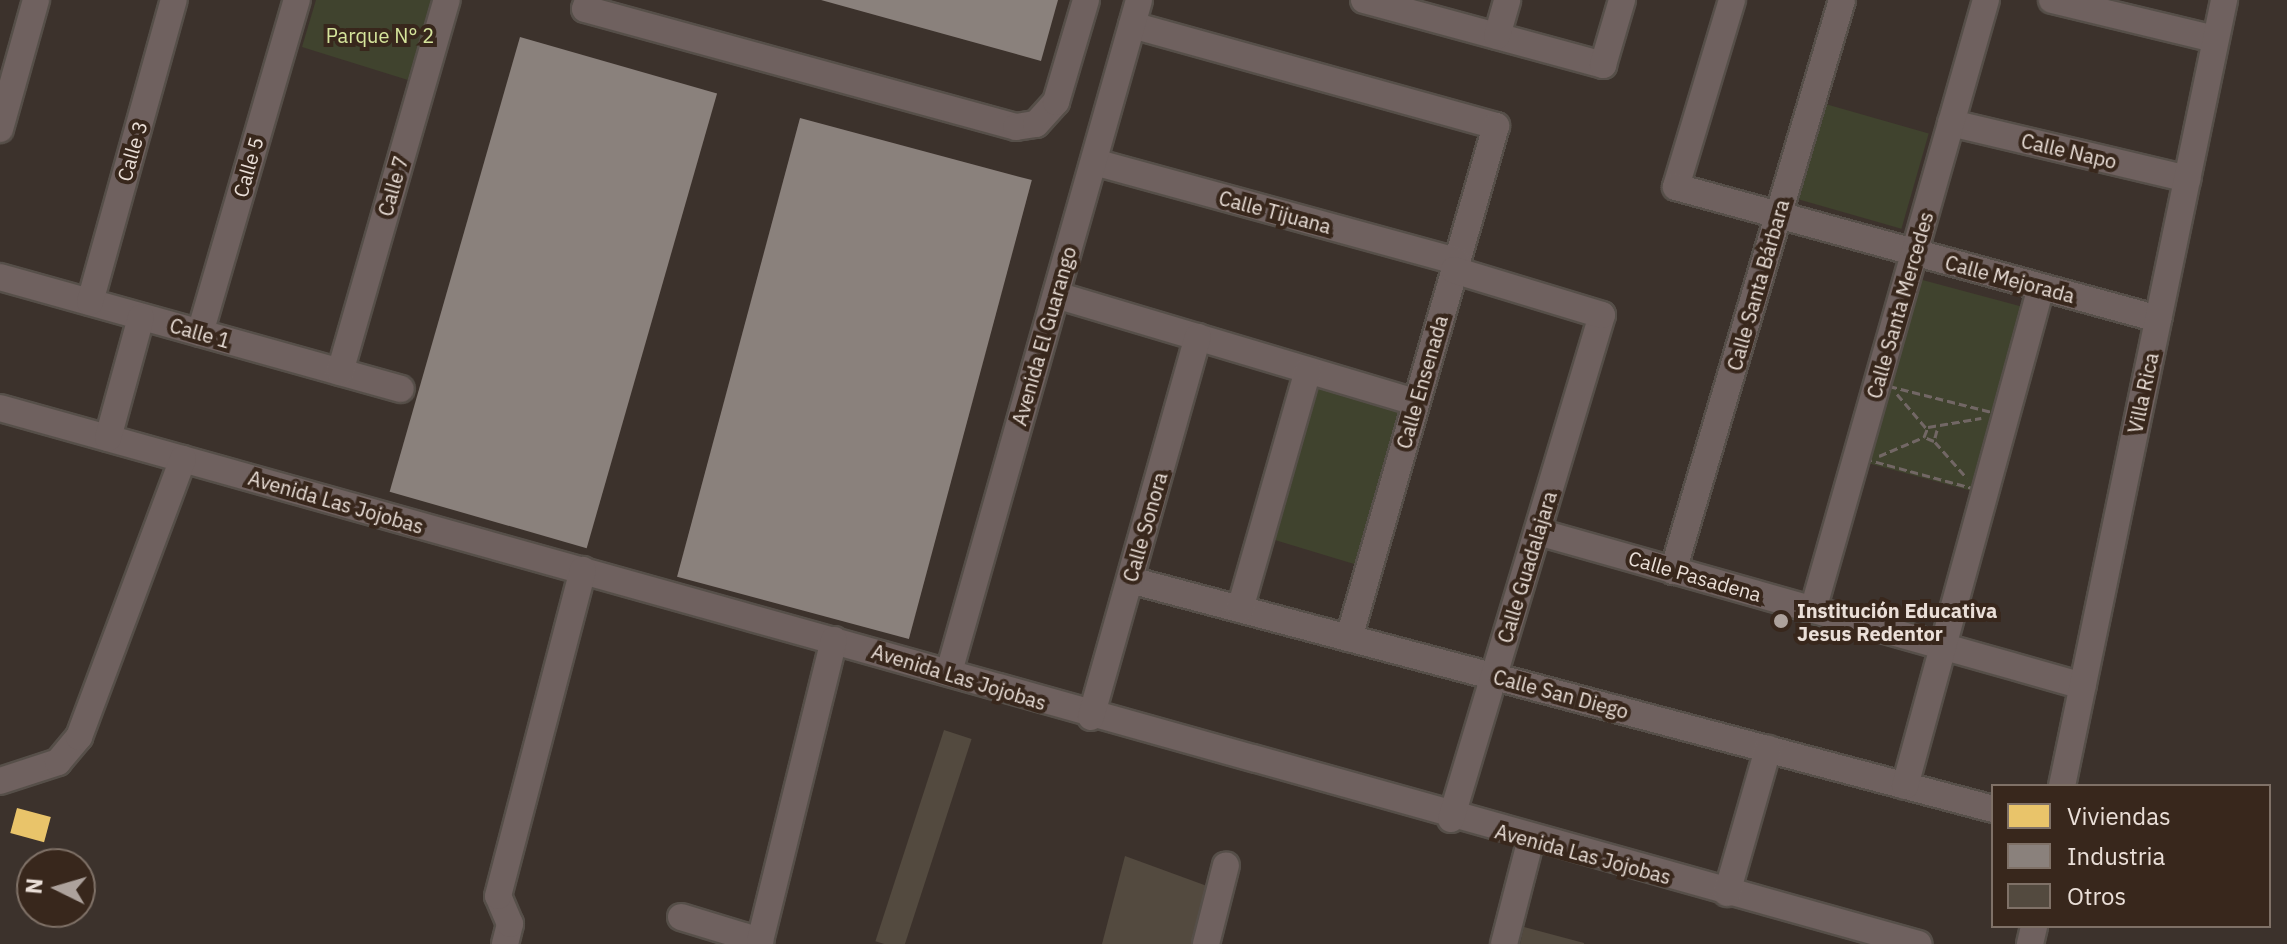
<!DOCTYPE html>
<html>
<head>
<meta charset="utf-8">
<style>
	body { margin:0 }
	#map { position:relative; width:2287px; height:944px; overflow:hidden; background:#3c322c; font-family:"IBM Plex Sans",sans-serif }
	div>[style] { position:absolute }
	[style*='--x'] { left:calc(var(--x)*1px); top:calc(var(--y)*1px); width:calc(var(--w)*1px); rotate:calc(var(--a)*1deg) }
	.green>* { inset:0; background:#40432e; transform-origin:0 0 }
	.homes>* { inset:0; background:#e9c46a; transform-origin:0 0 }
	.industry>* { inset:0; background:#8a817c; transform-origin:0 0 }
	.building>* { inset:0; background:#534a3f; transform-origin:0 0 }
	.path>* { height:3px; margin-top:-1.5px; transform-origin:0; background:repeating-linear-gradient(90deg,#726765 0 8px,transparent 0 12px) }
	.roads { filter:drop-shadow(2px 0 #564f49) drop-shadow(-2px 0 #564f49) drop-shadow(0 2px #564f49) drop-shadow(0 -2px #564f49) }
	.minor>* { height:26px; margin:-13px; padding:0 13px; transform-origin:13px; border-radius:13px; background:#6f615f }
	.dots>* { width:22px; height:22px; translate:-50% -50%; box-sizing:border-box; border:4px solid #38271c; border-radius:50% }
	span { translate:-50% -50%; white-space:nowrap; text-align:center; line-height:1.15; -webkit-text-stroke:8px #38271c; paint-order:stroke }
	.park-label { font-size:20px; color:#d6e59c }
	.street-label { font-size:20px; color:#eadfd8 }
	.poi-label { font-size:20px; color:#eadfd8; font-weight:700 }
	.left { translate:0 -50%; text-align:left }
	.legend { position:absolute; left:1991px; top:784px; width:280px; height:144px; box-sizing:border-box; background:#38271c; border:2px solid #7f7167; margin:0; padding:10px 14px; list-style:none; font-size:24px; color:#eadfd8 }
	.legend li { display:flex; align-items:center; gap:16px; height:40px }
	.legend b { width:40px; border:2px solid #7f7167 }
	.north { position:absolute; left:16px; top:848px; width:80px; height:80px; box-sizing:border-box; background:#38271c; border:2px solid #7f7167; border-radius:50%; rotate:275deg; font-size:22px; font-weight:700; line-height:32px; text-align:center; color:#eadfd8 }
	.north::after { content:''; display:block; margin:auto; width:28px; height:36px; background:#ada29c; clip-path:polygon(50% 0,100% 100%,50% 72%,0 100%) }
</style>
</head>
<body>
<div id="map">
	<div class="green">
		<div style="clip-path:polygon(316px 0,433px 0,408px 80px,302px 47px)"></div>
		<div style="left:1822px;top:103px;width:111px;height:99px;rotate:16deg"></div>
		<div style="left:1915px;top:278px;width:116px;height:191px;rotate:15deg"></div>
		<div style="left:1316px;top:382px;width:94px;height:163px;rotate:17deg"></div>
	</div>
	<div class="homes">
		<div style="left:17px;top:808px;width:35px;height:26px;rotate:15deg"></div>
	</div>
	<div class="industry">
		<div style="clip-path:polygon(821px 0,1058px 0,1041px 61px)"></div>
		<div style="left:520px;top:37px;width:205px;height:473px;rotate:16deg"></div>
		<div style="left:800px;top:118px;width:240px;height:475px;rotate:15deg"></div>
	</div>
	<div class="building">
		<div style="left:944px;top:730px;width:29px;height:222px;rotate:18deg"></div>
		<div style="clip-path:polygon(1125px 856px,1207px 886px,1191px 944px,1102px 944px)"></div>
		<div style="clip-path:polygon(1524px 927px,1584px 943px,1584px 944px,1520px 944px)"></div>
	</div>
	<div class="path">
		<div style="--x:1889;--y:386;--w:110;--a:14.2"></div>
		<div style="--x:1996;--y:413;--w:79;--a:104.7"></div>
		<div style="--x:1976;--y:489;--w:111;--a:-164.8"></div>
		<div style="--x:1869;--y:460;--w:77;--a:-74.9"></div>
		<div style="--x:1897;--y:394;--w:45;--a:49.5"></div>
		<div style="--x:1937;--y:430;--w:11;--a:105"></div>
		<div style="--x:1934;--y:441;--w:11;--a:-158"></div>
		<div style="--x:1924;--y:437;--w:11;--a:-68"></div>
		<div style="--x:1928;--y:427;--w:54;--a:-9.6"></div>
		<div style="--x:1935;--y:442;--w:48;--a:48.4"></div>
		<div style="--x:1879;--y:456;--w:49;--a:-22.9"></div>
	</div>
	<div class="roads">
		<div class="minor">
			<div style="--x:588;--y:0;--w:9;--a:108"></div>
			<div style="--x:585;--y:9;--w:447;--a:15.3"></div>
			<div style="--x:1016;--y:127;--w:20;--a:-9"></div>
			<div style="--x:1036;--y:124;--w:30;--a:-48"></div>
			<div style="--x:1056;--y:102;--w:106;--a:-73.6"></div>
			<div style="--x:1364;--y:0;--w:248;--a:15.2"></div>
			<div style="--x:1603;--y:65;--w:68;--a:-73.7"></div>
			<div style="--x:1732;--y:0;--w:195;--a:106.7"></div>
			<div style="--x:1676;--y:187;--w:500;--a:15.3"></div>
			<div style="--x:2052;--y:0;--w:168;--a:13.5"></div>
			<div style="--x:1132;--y:25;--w:378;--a:15.5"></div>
			<div style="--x:1496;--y:126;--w:533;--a:106.02"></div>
			<div style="--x:1497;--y:36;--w:37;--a:-74"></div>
			<div style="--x:1951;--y:123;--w:243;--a:13.3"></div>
			<div style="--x:0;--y:129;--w:134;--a:-74.4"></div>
			<div style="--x:1094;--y:162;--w:375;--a:15.3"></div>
			<div style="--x:0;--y:277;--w:416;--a:15.6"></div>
			<div style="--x:1056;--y:295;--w:376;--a:16.6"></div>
			<div style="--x:90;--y:302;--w:313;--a:-74.5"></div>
			<div style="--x:200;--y:333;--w:347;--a:-73.8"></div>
			<div style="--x:340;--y:372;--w:387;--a:-74"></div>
			<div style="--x:0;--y:408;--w:1992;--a:15.61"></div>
			<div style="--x:108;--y:438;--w:125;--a:-74.7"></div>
			<div style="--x:1538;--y:532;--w:566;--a:15.78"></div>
			<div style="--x:1673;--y:571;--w:595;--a:-73.51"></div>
			<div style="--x:1130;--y:580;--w:893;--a:14.86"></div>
			<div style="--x:1240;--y:609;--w:248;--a:-74.1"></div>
			<div style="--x:1813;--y:610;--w:634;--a:-74.17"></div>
			<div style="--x:949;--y:672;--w:698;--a:-74.21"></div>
			<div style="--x:1091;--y:717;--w:395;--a:-74.3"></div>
			<div style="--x:0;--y:781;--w:61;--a:-18.1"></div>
			<div style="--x:58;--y:762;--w:33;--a:-50"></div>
			<div style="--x:79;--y:737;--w:297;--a:-69.5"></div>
			<div style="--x:1905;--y:786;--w:517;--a:-74.75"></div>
			<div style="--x:2062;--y:786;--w:803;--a:-78.35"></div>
			<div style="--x:1451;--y:819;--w:526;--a:-73.32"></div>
			<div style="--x:1602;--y:315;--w:155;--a:-163.1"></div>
			<div style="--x:1727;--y:893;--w:150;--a:-74.1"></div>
			<div style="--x:681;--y:917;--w:83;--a:16.9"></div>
			<div style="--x:760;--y:941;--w:310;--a:-76.2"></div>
			<div style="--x:505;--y:944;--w:21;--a:-76"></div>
			<div style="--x:510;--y:924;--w:30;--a:-113"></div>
			<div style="--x:498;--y:896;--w:337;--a:-75.4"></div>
			<div style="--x:1206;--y:944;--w:81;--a:-75.8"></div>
			<div style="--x:1504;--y:944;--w:108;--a:-75.6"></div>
			<div style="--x:2030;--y:944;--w:18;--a:-77"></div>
		</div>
	</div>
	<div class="dots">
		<div style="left:1781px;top:621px;background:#ada29c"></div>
	</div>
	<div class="park-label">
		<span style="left:380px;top:35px">Parque N° 2</span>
	</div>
	<div class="street-label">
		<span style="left:132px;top:151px;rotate:-74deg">Calle 3</span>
		<span style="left:2069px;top:151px;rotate:13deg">Calle Napo</span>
		<span style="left:248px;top:167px;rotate:-74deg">Calle 5</span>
		<span style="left:393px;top:186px;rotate:-74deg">Calle 7</span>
		<span style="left:1275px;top:212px;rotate:15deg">Calle Tijuana</span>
		<span style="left:2010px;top:279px;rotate:15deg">Calle Mejorada</span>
		<span style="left:1758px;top:285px;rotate:-74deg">Calle Santa Bárbara</span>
		<span style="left:1900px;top:305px;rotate:-74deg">Calle Santa Mercedes</span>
		<span style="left:200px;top:333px;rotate:16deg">Calle 1</span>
		<span style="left:1044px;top:336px;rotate:-74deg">Avenida El Guarango</span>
		<span style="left:1422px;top:382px;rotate:-74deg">Calle Ensenada</span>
		<span style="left:2143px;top:393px;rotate:-78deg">Villa Rica</span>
		<span style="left:336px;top:502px;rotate:16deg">Avenida Las Jojobas</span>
		<span style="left:1145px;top:527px;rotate:-74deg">Calle Sonora</span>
		<span style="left:1527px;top:567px;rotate:-73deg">Calle Guadalajara</span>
		<span style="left:1695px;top:576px;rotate:16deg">Calle Pasadena</span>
		<span style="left:959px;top:677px;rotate:17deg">Avenida Las Jojobas</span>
		<span style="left:1561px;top:694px;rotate:15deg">Calle San Diego</span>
		<span style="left:1583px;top:854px;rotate:15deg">Avenida Las Jojobas</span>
	</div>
	<div class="poi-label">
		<span class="left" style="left:1797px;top:622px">Institución Educativa<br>Jesus Redentor</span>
	</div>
	<ul class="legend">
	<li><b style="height:22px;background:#e9c46a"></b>Viviendas</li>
	<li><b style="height:22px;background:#8a817c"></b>Industria</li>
	<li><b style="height:22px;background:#534a3f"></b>Otros</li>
	</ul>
	<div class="north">N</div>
</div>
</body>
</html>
